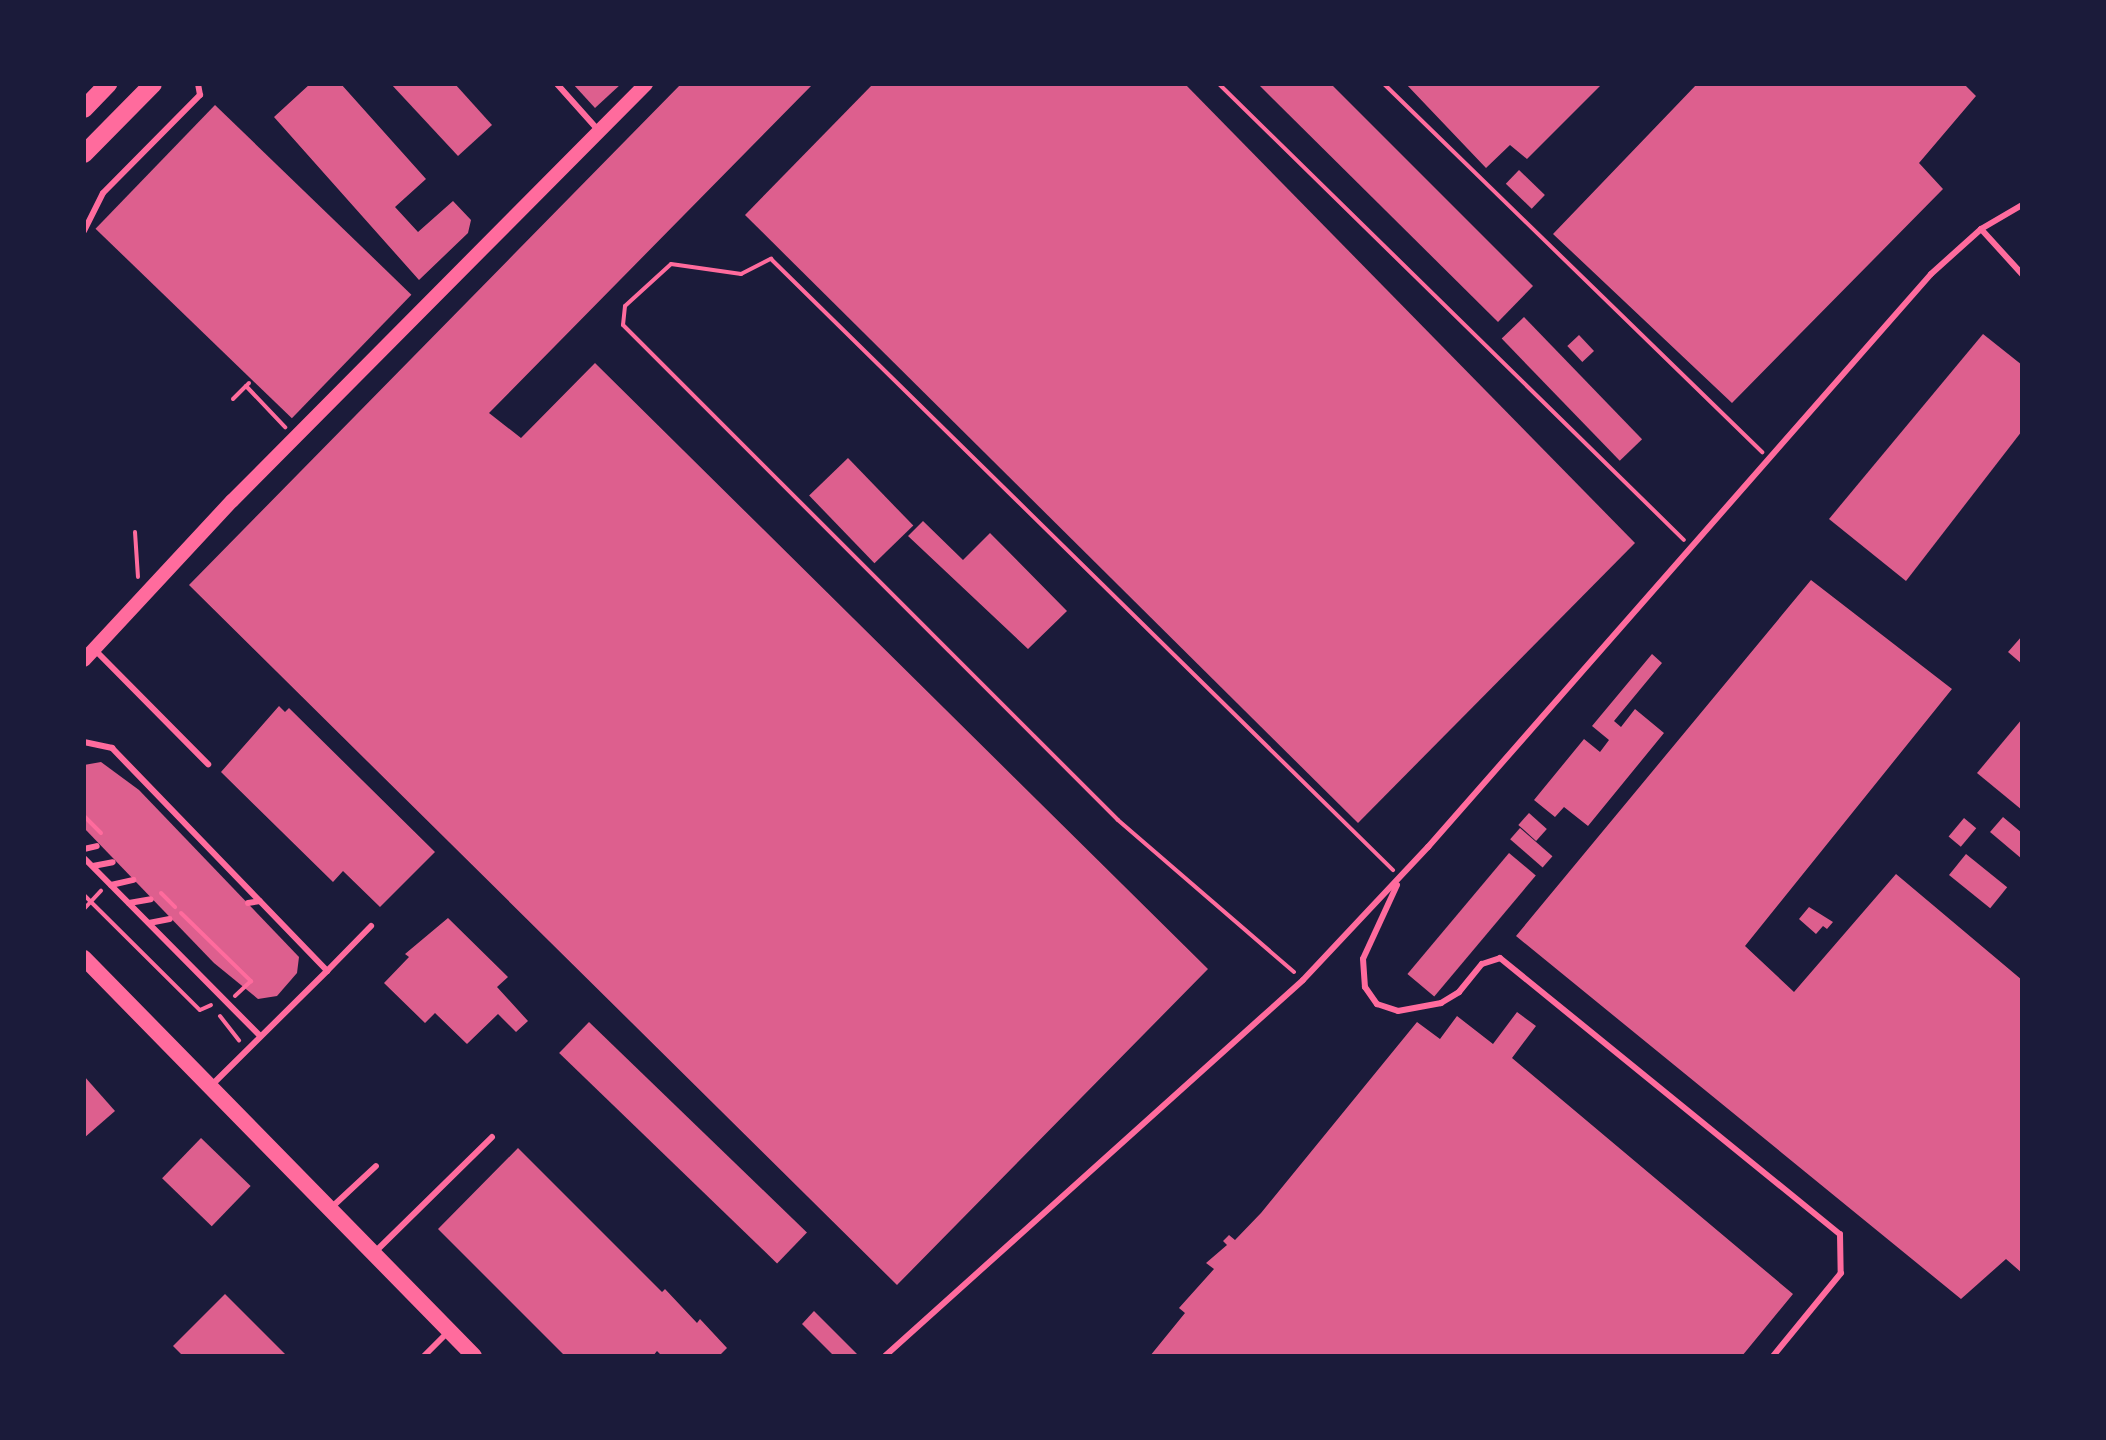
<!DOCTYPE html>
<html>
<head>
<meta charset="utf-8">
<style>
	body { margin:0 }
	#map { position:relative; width:2106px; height:1440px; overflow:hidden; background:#1b1b3a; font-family:Helvetica,sans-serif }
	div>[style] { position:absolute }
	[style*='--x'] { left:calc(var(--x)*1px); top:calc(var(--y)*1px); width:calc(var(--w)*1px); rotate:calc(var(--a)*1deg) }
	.building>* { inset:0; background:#dd5f8e; transform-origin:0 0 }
	.path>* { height:4px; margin:-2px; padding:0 2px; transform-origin:2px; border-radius:2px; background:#ff6b9d }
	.service>* { height:6px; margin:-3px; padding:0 3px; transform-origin:3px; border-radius:3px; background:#ff6b9d }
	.tertiary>* { height:14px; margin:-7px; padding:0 7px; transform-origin:7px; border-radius:7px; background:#ff6b9d }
	.secondary>* { height:16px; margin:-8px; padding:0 8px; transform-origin:8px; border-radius:8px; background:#ff6b9d }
	.primary>* { height:18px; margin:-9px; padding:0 9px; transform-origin:9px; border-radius:9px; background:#ff6b9d }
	span { translate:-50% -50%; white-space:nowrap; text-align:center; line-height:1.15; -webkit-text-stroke:6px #1b1b3a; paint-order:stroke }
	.frame { position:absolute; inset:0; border:86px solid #1b1b3a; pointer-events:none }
</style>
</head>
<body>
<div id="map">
	<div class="building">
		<div style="clip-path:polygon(310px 84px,341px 84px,426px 179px,395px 207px,418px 232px,453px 201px,471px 220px,468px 233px,419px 280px,274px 117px)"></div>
		<div style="clip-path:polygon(391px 84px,455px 84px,492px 125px,458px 156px)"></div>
		<div style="clip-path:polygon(573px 84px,621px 84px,595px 108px)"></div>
		<div style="clip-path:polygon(681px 84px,813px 84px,489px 413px,521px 438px,595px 363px,1208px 969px,897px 1285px,189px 585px)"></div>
		<div style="clip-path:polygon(873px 84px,1185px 84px,1635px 543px,1358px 823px,745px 215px)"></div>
		<div style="clip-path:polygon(1258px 84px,1331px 84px,1533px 286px,1498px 322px)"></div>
		<div style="clip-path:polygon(1406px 84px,1602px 84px,1527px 159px,1510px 145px,1486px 168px)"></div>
		<div style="clip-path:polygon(1697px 84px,1964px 84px,1976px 96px,1919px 163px,1943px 189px,1732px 403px,1553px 234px)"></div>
		<div style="left:215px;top:105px;width:273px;height:172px;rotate:44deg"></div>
		<div style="left:1519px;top:170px;width:36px;height:19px;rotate:44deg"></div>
		<div style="left:1524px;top:317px;width:170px;height:31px;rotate:46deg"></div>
		<div style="clip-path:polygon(1983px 334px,2022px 365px,2022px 431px,1906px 581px,1829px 519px)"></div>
		<div style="left:1579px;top:335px;width:22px;height:16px;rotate:47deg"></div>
		<div style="left:848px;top:458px;width:94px;height:54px;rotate:46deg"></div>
		<div style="clip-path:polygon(923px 521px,963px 560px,990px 533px,1067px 611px,1028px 649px,908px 536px)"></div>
		<div style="clip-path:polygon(1811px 580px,1952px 689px,1745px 946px,1794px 992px,1896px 874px,2022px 980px,2022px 1273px,2006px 1259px,1961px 1299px,1516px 936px)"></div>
		<div style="clip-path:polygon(2022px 636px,2022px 664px,2008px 652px)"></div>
		<div style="clip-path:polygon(1652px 654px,1662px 663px,1614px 721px,1621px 727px,1635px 709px,1664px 733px,1588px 826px,1564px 807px,1555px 817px,1534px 800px,1584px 739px,1600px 752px,1609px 740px,1592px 726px)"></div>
		<div style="clip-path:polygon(279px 706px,285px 712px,289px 708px,435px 852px,380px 907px,343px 871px,333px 882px,221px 772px)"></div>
		<div style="clip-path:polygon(2022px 719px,2022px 810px,1977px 773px)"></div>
		<div style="clip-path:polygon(101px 762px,139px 790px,299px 957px,297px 973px,277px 996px,258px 999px,214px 963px,84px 828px,84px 765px)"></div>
		<div style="left:1529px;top:813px;width:24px;height:16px;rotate:42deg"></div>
		<div style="clip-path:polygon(2003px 817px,2022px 833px,2022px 859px,1990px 832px)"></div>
		<div style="left:1964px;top:818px;width:16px;height:24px;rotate:40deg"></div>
		<div style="left:1520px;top:828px;width:43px;height:15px;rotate:41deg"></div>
		<div style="left:1509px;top:853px;width:35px;height:158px;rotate:40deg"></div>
		<div style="left:1966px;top:854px;width:53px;height:27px;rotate:39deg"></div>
		<div style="clip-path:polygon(1809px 907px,1833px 922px,1827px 929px,1823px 926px,1816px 934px,1799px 919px)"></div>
		<div style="clip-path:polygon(448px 918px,508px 977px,497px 987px,528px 1021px,516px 1032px,498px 1014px,467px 1044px,435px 1013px,425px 1023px,384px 983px,409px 957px,405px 954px)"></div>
		<div style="clip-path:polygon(1517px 1012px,1536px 1026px,1512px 1058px,1793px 1294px,1742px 1356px,1150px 1356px,1185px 1313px,1179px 1308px,1214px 1269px,1206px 1263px,1227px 1245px,1223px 1241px,1229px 1235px,1235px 1240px,1261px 1213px,1417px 1022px,1440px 1039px,1457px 1016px,1493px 1044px)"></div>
		<div style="left:589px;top:1022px;width:303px;height:43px;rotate:44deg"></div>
		<div style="clip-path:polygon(84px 1076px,115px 1111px,84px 1138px)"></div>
		<div style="left:201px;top:1138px;width:69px;height:56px;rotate:44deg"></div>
		<div style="clip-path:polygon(518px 1148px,662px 1292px,665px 1289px,697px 1323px,700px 1319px,727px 1348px,719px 1356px,662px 1356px,657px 1351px,653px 1356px,565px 1356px,438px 1229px)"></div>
		<div style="clip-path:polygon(225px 1294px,287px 1356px,183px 1356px,173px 1346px)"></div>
		<div style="clip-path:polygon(814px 1311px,859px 1356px,834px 1356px,802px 1324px)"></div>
	</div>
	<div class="path">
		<div style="--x:1219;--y:84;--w:651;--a:44.44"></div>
		<div style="--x:1384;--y:84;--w:528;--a:44.23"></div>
		<div style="--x:249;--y:383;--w:4;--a:135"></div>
		<div style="--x:246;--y:386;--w:57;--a:46.4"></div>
		<div style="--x:233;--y:399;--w:18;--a:-45"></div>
		<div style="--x:135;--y:532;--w:45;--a:86.2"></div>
		<div style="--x:84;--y:816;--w:24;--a:45"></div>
		<div style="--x:161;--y:893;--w:20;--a:45"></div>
		<div style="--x:84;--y:895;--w:163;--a:44.8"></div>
		<div style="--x:200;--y:1010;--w:12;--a:-24"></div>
		<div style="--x:84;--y:909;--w:25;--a:-47"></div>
		<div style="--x:181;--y:913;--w:98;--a:44.2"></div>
		<div style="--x:251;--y:981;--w:22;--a:137"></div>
		<div style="--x:1294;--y:972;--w:233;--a:-139.2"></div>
		<div style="--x:1118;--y:820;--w:700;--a:-135"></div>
		<div style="--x:623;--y:325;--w:19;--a:-84"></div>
		<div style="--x:625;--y:306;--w:62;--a:-42.4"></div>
		<div style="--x:671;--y:264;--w:71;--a:8.1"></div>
		<div style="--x:741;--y:274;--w:34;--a:-27"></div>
		<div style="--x:771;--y:259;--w:872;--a:44.49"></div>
		<div style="--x:220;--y:1016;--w:31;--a:52"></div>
	</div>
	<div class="service">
		<div style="--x:557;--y:84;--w:63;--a:48.2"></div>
		<div style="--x:1981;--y:229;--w:61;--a:47.7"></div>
		<div style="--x:84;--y:231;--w:42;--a:-63.4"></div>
		<div style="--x:103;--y:193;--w:138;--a:-45.3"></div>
		<div style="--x:200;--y:95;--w:11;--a:-100"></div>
		<div style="--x:95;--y:650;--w:161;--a:45.3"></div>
		<div style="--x:84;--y:742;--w:29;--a:12"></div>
		<div style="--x:112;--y:748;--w:310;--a:46"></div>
		<div style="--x:327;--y:971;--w:161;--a:135.3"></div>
		<div style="--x:84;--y:849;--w:13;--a:-13"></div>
		<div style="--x:84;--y:858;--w:250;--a:45.3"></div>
		<div style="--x:93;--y:866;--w:20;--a:-11"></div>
		<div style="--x:111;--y:885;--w:23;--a:-13"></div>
		<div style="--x:1397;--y:885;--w:81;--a:114.7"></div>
		<div style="--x:1363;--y:959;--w:28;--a:86"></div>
		<div style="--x:1365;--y:987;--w:21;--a:55"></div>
		<div style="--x:1377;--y:1004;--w:22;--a:18"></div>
		<div style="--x:1398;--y:1011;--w:44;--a:-10.5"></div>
		<div style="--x:1441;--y:1003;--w:21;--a:-31"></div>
		<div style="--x:1459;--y:992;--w:36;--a:-51"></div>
		<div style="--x:1482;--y:964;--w:19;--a:-18"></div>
		<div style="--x:1500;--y:958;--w:438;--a:39.1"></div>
		<div style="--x:1840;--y:1234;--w:39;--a:89"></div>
		<div style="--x:1841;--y:1273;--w:107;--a:129.3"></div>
		<div style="--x:129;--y:903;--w:22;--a:-10"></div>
		<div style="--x:248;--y:903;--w:12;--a:-9"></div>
		<div style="--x:149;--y:923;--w:21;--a:-11"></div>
		<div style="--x:327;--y:971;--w:63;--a:-45.6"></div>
		<div style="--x:332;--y:1207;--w:60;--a:-43"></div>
		<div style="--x:375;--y:1252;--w:164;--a:-44.5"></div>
		<div style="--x:424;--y:1356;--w:35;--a:-45"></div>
		<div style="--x:885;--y:1356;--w:562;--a:-41.97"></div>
		<div style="--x:1303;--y:980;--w:183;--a:-46.8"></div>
		<div style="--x:1428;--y:847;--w:762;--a:-48.72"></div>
		<div style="--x:1931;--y:274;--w:67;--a:-42"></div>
		<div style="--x:1981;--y:229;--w:48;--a:-30.3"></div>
	</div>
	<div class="tertiary">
		<div style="--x:84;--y:660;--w:217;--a:-47.1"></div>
		<div style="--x:232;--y:501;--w:588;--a:-45.21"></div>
	</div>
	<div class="secondary">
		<div style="--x:84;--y:958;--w:557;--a:45.58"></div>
	</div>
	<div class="primary">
		<div style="--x:84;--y:109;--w:35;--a:-46"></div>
		<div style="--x:84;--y:154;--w:98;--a:-45.4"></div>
	</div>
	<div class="frame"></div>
</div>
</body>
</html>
